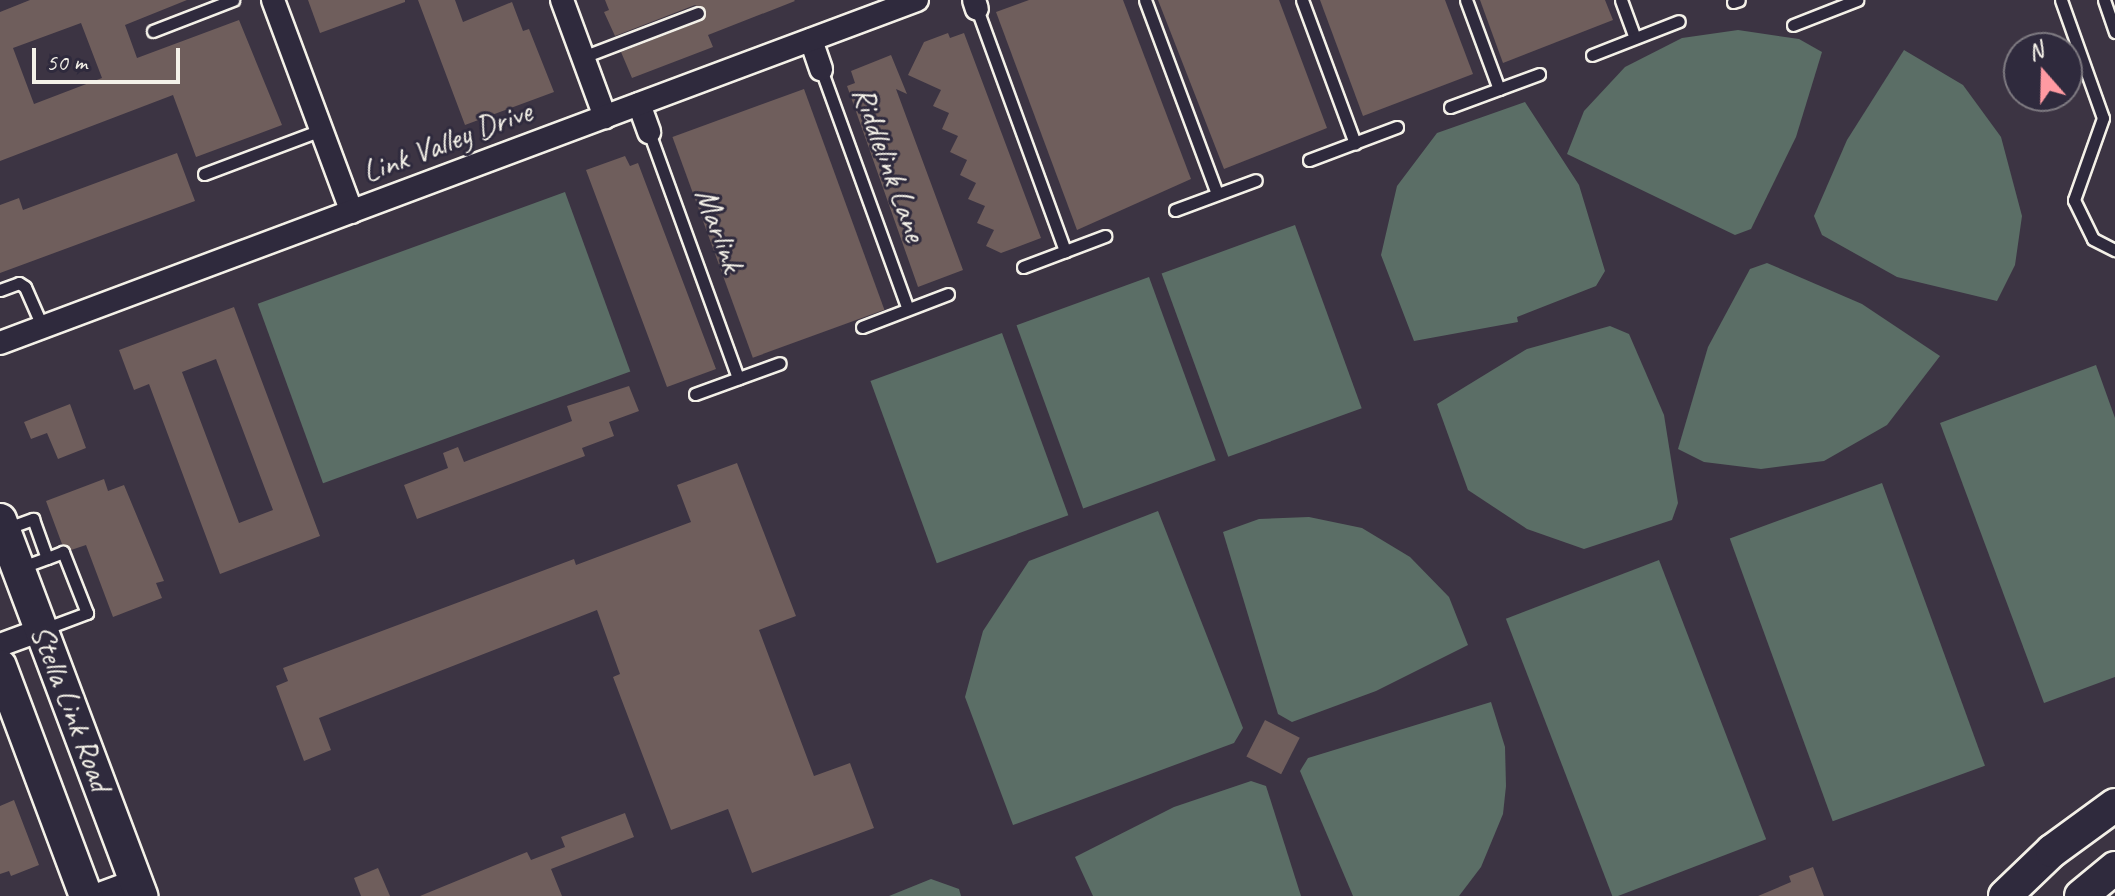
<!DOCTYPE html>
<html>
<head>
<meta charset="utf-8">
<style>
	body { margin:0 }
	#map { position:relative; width:2115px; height:896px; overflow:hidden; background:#3c3443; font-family:Caveat,sans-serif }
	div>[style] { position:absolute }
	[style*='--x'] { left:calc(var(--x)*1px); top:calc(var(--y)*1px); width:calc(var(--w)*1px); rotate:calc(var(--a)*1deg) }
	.green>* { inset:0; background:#5b6e66; transform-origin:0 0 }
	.building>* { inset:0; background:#6f5e5c; transform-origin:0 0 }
	.roads { filter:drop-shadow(2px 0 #f4f1e8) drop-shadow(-2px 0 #f4f1e8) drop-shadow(0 2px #f4f1e8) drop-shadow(0 -2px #f4f1e8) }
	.service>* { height:11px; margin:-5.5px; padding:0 5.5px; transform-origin:5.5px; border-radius:5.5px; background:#2f2a3d }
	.minor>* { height:22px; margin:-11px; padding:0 11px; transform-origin:11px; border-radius:11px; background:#2f2a3d }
	.secondary>* { height:32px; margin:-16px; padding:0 16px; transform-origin:16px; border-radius:16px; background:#2f2a3d }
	span { translate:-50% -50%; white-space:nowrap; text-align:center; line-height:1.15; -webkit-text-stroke:6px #2f2a3d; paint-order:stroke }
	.street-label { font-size:32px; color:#f4f1e8 }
	.north { position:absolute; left:2003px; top:32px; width:80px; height:80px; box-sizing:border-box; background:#2f2a3d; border:2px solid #7e7a81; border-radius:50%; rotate:340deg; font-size:22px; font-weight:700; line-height:32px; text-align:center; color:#f4f1e8 }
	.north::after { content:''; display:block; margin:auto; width:28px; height:36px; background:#ff9aa2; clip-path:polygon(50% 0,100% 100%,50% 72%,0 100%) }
	.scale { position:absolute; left:32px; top:48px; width:148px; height:36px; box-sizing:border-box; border:4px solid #f4f1e8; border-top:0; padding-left:10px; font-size:24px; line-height:28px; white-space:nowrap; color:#f4f1e8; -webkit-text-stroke:6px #2f2a3d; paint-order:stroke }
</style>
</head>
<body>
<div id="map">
	<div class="green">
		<div style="clip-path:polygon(1738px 30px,1799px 39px,1822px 52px,1796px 137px,1751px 229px,1735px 235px,1567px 154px,1584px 111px,1625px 67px,1682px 38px)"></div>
		<div style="clip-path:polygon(1904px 50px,1963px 85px,2001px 137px,2022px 216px,2015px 265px,1997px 301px,1897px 277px,1822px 235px,1814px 216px,1847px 140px)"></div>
		<div style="clip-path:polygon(1525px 102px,1579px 185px,1605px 271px,1596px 286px,1517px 317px,1518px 322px,1414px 341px,1381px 255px,1397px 186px,1437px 133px)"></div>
		<div style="left:565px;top:192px;width:191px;height:327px;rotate:70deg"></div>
		<div style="left:1295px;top:225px;width:195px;height:142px;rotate:70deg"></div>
		<div style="clip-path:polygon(1767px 263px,1862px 304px,1940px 356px,1887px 425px,1824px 461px,1761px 469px,1704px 462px,1678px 449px,1708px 347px,1750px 269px)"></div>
		<div style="left:1149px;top:277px;width:195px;height:141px;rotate:70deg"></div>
		<div style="clip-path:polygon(1610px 326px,1629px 334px,1664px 415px,1678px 503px,1672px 520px,1584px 549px,1527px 529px,1468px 490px,1437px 404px,1527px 349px)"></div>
		<div style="left:1002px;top:333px;width:194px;height:140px;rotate:70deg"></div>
		<div style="clip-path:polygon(2096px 365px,2115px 418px,2115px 677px,2044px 703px,1940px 423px)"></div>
		<div style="left:1882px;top:483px;width:301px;height:162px;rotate:70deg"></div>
		<div style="clip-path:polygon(1158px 511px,1243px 728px,1234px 743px,1013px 825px,965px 697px,983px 631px,1029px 561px)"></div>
		<div style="clip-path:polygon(1309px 517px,1362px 528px,1410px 557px,1449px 597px,1468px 645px,1376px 691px,1292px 722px,1278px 714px,1223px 532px,1259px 519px)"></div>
		<div style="left:1659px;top:560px;width:299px;height:164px;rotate:69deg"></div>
		<div style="clip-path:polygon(1491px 702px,1505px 747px,1506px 786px,1503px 814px,1481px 867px,1459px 896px,1353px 896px,1300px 771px,1308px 758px)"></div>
		<div style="clip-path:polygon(1251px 781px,1266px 786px,1301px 896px,1093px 896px,1075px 857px,1174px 807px)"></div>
		<div style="clip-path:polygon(931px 879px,959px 889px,961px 896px,889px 896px)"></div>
	</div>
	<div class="building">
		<div style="clip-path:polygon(evenodd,30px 0,187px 0,125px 25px,137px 58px,239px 20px,282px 125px,196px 157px,173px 95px,0 161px,0 12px,30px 0,81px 23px,102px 78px,34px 104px,13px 48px,81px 23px)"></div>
		<div style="clip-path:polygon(308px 0,405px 0,405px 2px,320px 33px)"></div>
		<div style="clip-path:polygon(418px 0,455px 0,463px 22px,512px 2px,523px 31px,529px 29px,554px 92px,465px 125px)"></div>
		<div style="clip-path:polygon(605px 0,794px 0,795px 1px,708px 35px,713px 47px,632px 78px,621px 52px,701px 21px,706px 11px,695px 5px,615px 36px,604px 12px,609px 10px)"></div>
		<div style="clip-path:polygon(1029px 0,1123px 0,1191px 179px,1077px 230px,996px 12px)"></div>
		<div style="clip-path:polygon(1158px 0,1279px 0,1327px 128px,1224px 169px)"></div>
		<div style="clip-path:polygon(1320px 0,1445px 0,1473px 74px,1363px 116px)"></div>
		<div style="clip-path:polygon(1480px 0,1605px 0,1613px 20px,1503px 63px)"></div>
		<div style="clip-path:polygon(948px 33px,950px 38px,964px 33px,1041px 238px,1001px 253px,986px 246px,994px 230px,977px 223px,985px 206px,968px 199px,976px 183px,960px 175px,967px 160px,950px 152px,958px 136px,942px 129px,949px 113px,933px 106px,941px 90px,908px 75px,924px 42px)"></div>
		<div style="clip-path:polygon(891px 55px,907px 94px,896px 89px,963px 270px,918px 287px,847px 86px,855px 83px,851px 71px)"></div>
		<div style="left:804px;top:89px;width:235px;height:140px;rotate:70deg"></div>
		<div style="clip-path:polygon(177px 153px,195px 201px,0 273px,0 205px,19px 198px,23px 210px)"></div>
		<div style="clip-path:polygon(625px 156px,630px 166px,638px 163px,716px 369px,667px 387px,586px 170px)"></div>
		<div style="clip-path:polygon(evenodd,234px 307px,320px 536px,220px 574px,149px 384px,134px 390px,119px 350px,234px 307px,216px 359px,273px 510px,239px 523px,182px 372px,216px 359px)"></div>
		<div style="clip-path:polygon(629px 386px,639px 411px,609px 422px,614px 436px,582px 448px,585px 456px,417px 519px,404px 485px,448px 468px,443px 453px,458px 447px,464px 462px,572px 421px,567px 406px)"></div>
		<div style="clip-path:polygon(70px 404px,86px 448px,58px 459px,47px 433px,31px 439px,24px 422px)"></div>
		<div style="clip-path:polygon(737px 463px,796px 616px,759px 630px,814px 776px,850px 763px,874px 828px,752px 873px,728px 809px,671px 830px,613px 677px,620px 674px,597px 610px,319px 718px,331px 750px,304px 761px,276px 686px,288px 681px,283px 668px,574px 559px,576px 565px,691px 522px,677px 485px)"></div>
		<div style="clip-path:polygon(104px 479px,108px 491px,124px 485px,164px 581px,156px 583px,162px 598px,113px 617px,86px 545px,71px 550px,62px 544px,46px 501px)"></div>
		<div style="left:1265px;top:720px;width:39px;height:41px;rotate:27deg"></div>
		<div style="clip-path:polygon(14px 800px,39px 865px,11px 876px,9px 871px,0 874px,0 806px)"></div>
		<div style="clip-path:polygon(625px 813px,634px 837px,551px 869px,562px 896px,420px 896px,527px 852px,531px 860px,565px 847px,561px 837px)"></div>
		<div style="clip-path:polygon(1813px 867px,1824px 896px,1758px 896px,1791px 882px,1789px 876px)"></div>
		<div style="clip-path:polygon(378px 868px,390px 896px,361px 896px,354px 878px)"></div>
	</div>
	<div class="roads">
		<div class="service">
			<div style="--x:1145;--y:0;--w:207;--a:69.6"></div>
			<div style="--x:1302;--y:0;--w:153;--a:69.7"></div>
			<div style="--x:1466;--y:0;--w:95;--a:69.7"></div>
			<div style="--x:1621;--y:0;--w:40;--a:69.8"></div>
			<div style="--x:2061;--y:0;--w:125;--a:70.4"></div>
			<div style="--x:2103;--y:118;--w:87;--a:109.5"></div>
			<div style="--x:2074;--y:200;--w:43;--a:64"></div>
			<div style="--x:2093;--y:239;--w:25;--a:27"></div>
			<div style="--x:2104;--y:0;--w:34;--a:71"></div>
			<div style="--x:1733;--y:2;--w:6;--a:-18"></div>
			<div style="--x:977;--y:9;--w:258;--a:70"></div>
			<div style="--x:1793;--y:25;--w:69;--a:-21.3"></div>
			<div style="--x:153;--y:31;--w:86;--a:-21.2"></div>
			<div style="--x:1592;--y:55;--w:93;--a:-21.3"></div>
			<div style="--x:583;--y:57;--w:123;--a:-20.9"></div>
			<div style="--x:821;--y:69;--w:255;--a:70.1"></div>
			<div style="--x:1450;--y:107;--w:95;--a:-20.3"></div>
			<div style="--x:649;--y:132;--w:262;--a:70.1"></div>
			<div style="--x:1309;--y:160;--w:94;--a:-20.6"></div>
			<div style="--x:204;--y:174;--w:125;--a:-20.6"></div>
			<div style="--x:1175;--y:210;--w:86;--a:-20.3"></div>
			<div style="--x:1023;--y:267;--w:88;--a:-20.7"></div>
			<div style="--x:0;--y:290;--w:20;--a:-20"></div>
			<div style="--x:19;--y:283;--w:7;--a:34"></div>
			<div style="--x:25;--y:287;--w:45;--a:66.3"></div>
			<div style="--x:862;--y:327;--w:92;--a:-21"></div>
			<div style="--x:695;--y:394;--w:90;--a:-20"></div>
			<div style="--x:8;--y:528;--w:27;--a:-20"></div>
			<div style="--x:33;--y:519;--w:41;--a:70.3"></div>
			<div style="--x:47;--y:558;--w:27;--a:160"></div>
			<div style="--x:44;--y:629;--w:46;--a:-20.4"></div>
			<div style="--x:87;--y:613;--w:66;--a:-111.5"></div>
			<div style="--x:63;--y:552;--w:17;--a:159"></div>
		</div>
		<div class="minor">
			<div style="--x:273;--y:0;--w:226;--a:69.6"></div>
			<div style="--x:562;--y:0;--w:125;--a:69.8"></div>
			<div style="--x:974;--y:0;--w:9;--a:72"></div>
			<div style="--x:811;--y:40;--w:31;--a:71"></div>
			<div style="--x:639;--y:104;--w:30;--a:70"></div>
			<div style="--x:0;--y:343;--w:979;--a:-20.51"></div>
			<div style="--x:0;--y:645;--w:44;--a:-20.1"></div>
			<div style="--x:94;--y:896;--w:44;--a:-20.1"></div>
		</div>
		<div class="secondary">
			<div style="--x:0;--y:520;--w:402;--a:69.4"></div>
			<div style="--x:0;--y:666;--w:246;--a:69.5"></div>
			<div style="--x:2005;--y:896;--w:65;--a:-43.8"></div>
			<div style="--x:2052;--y:851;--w:78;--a:-36.1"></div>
			<div style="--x:2081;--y:896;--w:44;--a:-39.5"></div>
		</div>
	</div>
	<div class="street-label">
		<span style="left:447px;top:142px;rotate:-21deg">Link Valley Drive</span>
		<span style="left:889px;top:164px;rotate:70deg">Riddlelink Lane</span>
		<span style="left:719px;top:230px;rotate:70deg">Marlink</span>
		<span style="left:71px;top:708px;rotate:69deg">Stella Link Road</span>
	</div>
	<div class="north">N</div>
	<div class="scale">50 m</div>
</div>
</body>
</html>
